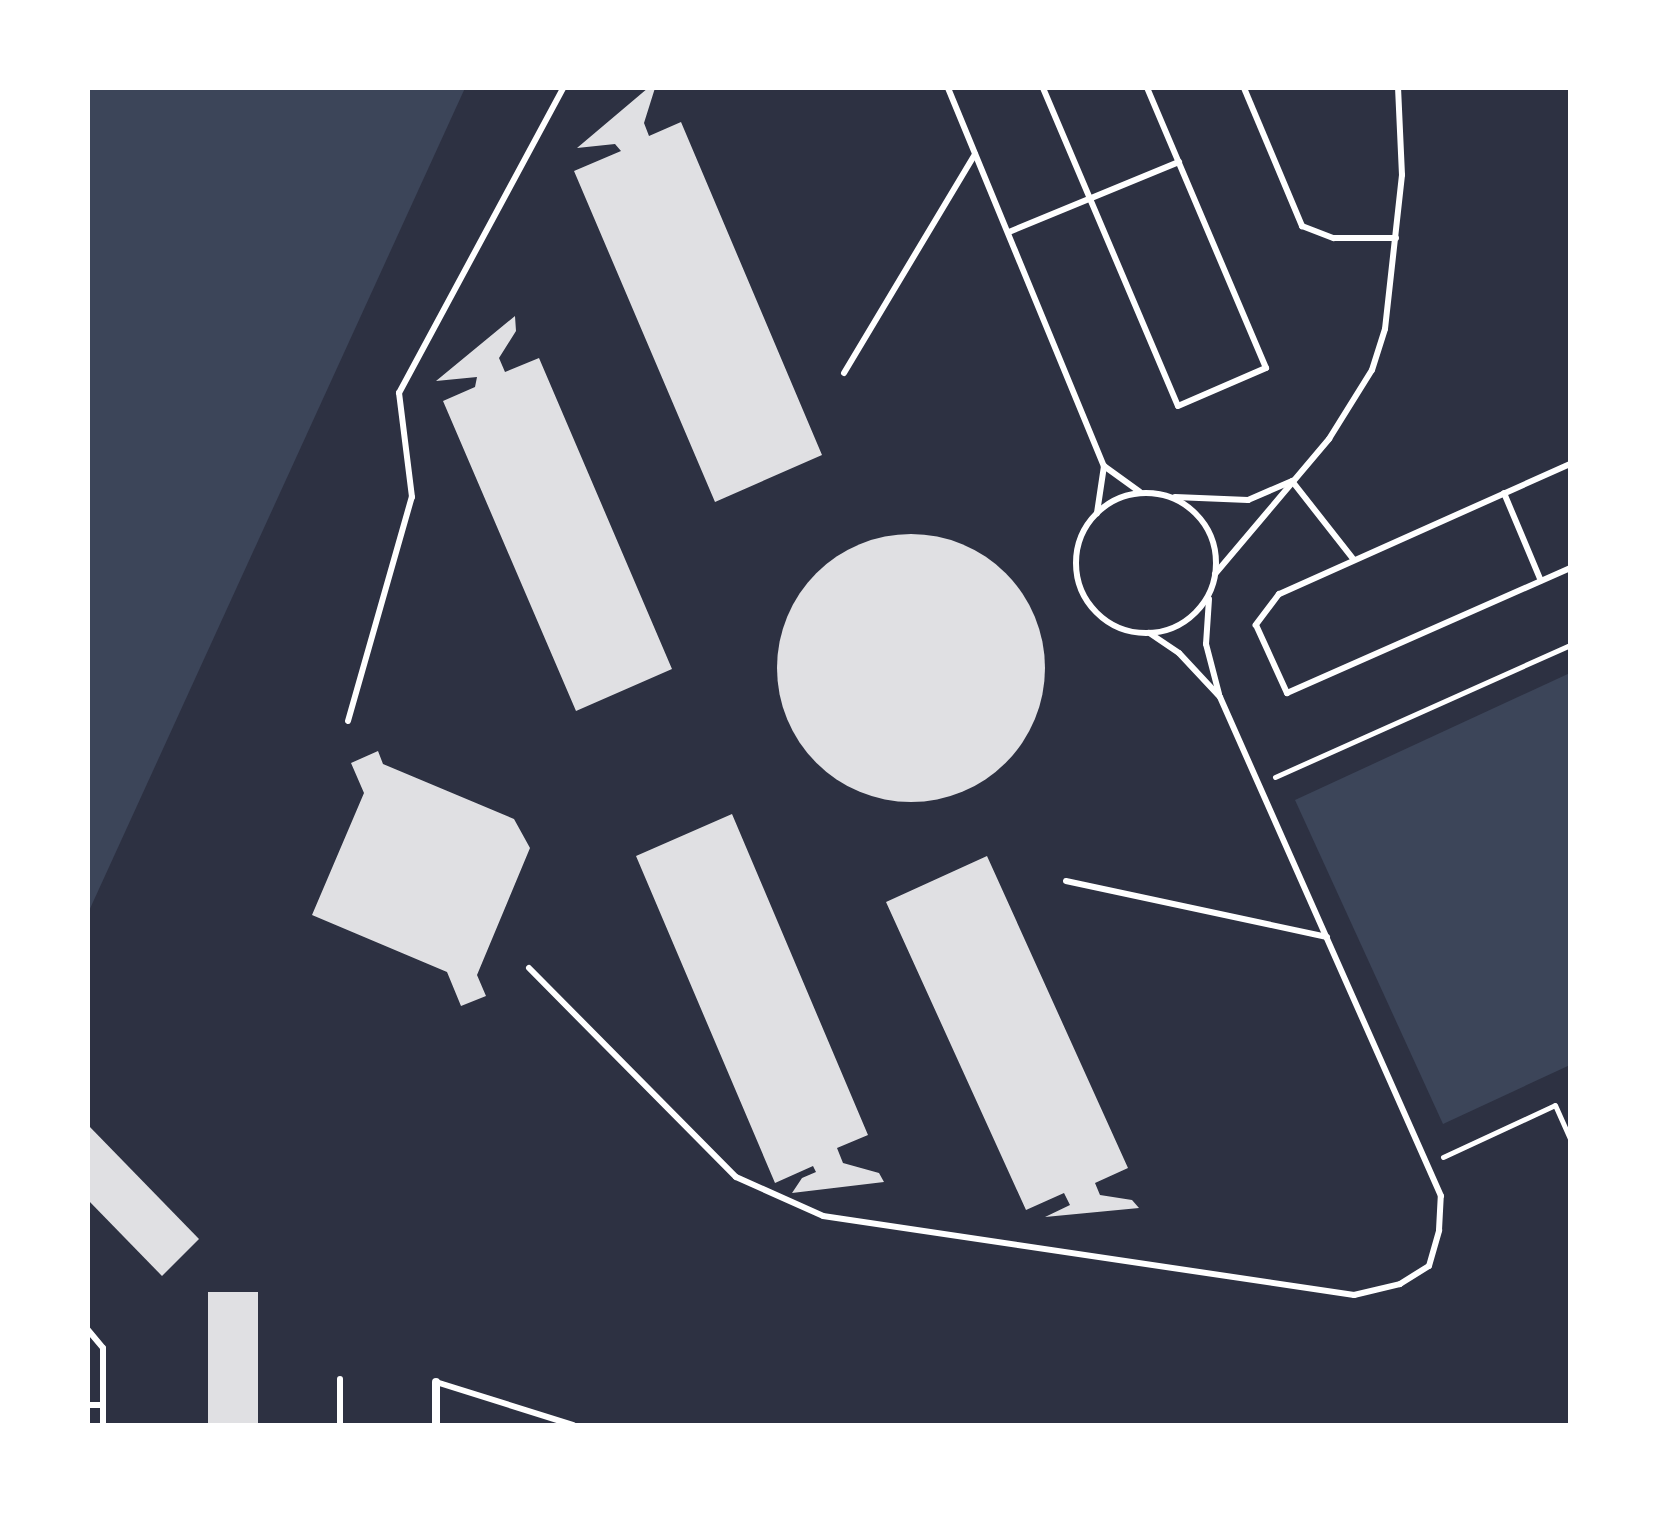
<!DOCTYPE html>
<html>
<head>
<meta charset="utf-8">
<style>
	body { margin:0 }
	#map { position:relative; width:1658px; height:1513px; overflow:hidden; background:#2d3142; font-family:"Asap Condensed",sans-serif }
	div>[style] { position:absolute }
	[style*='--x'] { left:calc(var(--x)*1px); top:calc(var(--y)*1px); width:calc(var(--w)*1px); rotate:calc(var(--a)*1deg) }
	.green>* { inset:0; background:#3c4559 }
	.building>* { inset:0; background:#e0e0e3; transform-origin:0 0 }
	.round { border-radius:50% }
	.path>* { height:5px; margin:-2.5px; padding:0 2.5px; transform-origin:2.5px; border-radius:2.5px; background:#fff }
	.service>* { height:6px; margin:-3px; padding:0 3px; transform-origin:3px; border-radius:3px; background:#fff }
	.service>.ring { margin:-3px; padding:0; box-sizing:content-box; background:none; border:6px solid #fff; border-radius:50% }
	.minor>* { height:8px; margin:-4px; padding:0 4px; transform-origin:4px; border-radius:4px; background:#fff }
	span { translate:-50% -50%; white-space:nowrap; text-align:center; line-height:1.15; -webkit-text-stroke:8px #fff; paint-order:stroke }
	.frame { position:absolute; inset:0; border:90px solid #fff; pointer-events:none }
</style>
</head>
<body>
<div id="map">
	<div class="green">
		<div style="clip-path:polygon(88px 88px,465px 88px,88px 913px)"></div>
		<div style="clip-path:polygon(1570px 673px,1570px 1065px,1443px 1124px,1295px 800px)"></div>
	</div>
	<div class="building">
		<div style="clip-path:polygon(648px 88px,655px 88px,644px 123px,649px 136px,681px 122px,822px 455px,715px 502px,574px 171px,621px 151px,615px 144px,577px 148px)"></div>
		<div style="clip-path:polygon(515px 316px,516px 331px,499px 358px,505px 372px,539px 358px,672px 669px,576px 711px,443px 401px,475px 387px,477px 377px,436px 381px)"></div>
		<div class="round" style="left:777px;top:534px;width:268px;height:268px"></div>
		<div style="clip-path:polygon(378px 751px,383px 764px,514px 819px,530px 848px,477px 975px,486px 996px,461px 1006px,447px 972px,312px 915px,364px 793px,351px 763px)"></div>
		<div style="clip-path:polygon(732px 814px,868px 1135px,837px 1148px,843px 1163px,879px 1173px,884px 1182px,792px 1193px,802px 1178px,816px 1172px,813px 1166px,775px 1183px,636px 856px)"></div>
		<div style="clip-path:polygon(987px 856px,1128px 1168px,1095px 1183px,1100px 1195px,1132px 1200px,1139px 1208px,1045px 1217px,1070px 1205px,1064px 1193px,1026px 1210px,886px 902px)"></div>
		<div style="clip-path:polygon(88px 1125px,199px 1239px,162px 1276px,88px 1200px)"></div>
		<div style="left:208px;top:1292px;width:50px;height:133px"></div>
	</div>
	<div class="path">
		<div style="--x:1275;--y:777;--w:323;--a:-24.1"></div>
		<div style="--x:1443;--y:1157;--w:123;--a:-24.9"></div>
		<div style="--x:1555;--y:1105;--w:37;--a:66"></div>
	</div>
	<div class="service">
		<div style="--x:948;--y:88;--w:409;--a:67.6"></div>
		<div style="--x:1104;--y:466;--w:48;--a:98.5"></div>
		<div style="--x:1043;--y:88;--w:345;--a:67"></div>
		<div style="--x:1178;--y:406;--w:96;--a:-23.4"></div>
		<div style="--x:1266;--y:368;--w:304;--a:-113"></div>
		<div style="--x:1244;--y:88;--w:150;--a:67.2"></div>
		<div style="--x:1302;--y:226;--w:34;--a:21"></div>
		<div style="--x:1334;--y:238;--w:62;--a:0"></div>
		<div style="--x:1009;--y:232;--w:184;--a:-22.4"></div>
		<div style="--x:844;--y:373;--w:255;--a:-59.1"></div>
		<div style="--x:1570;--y:464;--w:319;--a:155.9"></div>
		<div style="--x:1279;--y:594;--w:39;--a:127"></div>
		<div style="--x:1256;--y:625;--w:75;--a:65.5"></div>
		<div style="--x:1287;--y:693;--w:309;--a:-23.8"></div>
		<div style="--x:1104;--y:466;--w:44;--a:35.8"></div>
		<div style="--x:1504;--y:493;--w:95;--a:67.2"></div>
		<div class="ring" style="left:1076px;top:493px;width:134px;height:134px"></div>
		<div style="--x:1175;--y:497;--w:73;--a:2.4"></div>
		<div style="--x:1248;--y:500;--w:48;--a:-23.4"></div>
		<div style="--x:1292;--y:481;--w:100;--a:51.9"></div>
		<div style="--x:1215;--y:574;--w:177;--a:-49.8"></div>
		<div style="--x:1329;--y:439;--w:81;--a:-58.1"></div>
		<div style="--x:1372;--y:370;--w:43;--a:-72.4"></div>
		<div style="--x:1385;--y:329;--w:155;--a:-83.7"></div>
		<div style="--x:1402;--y:175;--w:87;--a:-92.6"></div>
		<div style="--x:1209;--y:599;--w:45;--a:93.8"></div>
		<div style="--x:1206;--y:644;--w:52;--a:75.4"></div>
		<div style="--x:348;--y:721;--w:233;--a:-74.1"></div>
		<div style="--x:412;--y:497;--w:105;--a:-97.1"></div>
		<div style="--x:399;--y:393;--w:346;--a:-61.7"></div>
		<div style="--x:1066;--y:881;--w:267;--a:12.1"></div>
		<div style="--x:529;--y:968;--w:294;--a:45.3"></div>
		<div style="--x:736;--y:1177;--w:95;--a:24.1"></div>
		<div style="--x:823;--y:1216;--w:537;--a:8.46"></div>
		<div style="--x:1354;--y:1295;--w:47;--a:-13.4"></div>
		<div style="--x:1400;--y:1284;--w:34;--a:-32"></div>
		<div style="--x:1429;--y:1266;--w:37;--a:-74"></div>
		<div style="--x:1439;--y:1230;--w:34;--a:-87"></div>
		<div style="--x:1441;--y:1196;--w:546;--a:-113.89"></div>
		<div style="--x:1220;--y:697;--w:60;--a:-133"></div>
		<div style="--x:1179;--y:653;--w:36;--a:-146"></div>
		<div style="--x:88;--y:1330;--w:23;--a:50"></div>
		<div style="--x:103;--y:1348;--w:77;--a:90"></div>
		<div style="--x:340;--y:1379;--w:46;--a:90"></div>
		<div style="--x:436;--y:1382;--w:144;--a:17.4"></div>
		<div style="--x:88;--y:1405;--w:15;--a:0"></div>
	</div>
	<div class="minor">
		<div style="--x:436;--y:1382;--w:43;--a:90"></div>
	</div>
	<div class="frame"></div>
</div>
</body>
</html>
